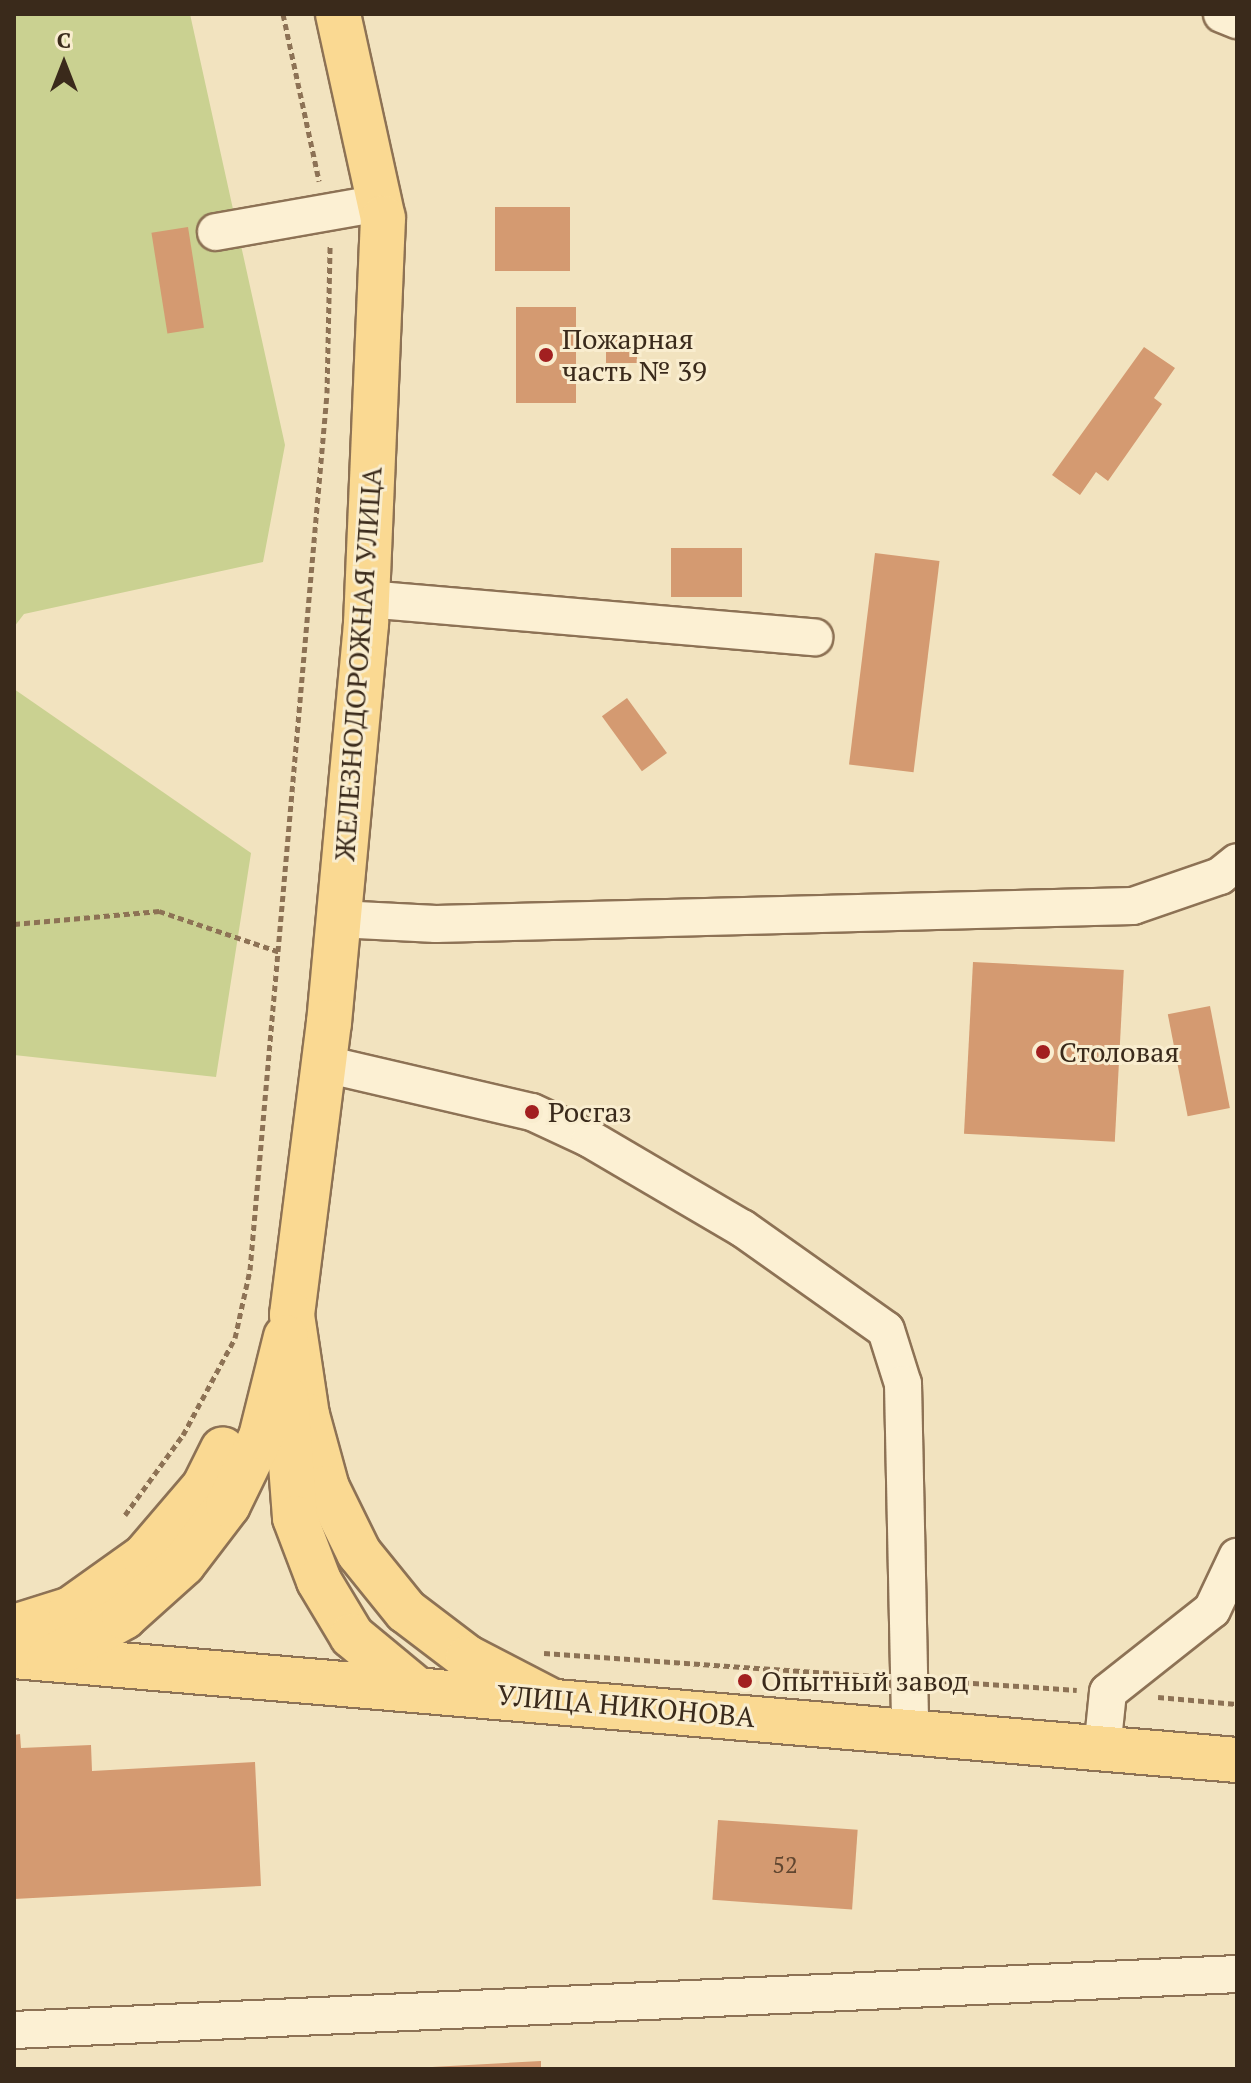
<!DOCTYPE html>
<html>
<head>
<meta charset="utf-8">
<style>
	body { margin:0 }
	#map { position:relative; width:1251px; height:2083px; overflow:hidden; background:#f2e3bf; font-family:"PT Serif",serif }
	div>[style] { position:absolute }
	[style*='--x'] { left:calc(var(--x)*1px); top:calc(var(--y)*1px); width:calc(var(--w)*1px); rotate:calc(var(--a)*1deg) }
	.green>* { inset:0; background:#cad191 }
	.building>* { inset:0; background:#d49a71; transform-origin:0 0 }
	.path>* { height:5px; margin-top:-2.5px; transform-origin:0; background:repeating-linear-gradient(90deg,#8d7255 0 6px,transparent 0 10px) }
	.roads { filter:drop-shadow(2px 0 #8d7255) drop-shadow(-2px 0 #8d7255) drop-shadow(0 2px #8d7255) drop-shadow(0 -2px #8d7255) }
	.minor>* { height:36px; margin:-18px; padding:0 18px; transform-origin:18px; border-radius:18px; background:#fcf0d3 }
	.major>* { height:44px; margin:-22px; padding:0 22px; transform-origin:22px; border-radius:22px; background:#fad992 }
	.dots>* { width:22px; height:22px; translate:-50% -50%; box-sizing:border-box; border:4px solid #f9edcf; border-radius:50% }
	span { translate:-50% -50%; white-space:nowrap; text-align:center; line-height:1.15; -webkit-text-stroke:6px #f9edcf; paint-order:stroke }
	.number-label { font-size:24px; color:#604630 }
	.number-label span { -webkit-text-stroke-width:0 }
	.poi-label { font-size:28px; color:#3a2a1b }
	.left { translate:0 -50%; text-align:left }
	.street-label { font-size:28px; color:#3a2a1b }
	.frame { position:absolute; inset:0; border:16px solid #3a2a1b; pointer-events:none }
	.north { position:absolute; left:24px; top:24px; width:80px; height:80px; -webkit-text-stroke:6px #f9edcf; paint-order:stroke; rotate:0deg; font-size:22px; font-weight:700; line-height:32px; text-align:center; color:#3a2a1b }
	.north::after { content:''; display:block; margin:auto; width:28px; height:36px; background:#3a2a1b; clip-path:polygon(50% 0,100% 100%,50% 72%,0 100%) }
</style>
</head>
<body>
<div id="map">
	<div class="green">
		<div style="clip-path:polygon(14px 14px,190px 14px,285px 445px,263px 562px,24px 614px,14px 627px)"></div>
		<div style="clip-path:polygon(14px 689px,251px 853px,216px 1077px,14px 1055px)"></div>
	</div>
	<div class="building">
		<div style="left:570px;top:207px;width:64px;height:75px;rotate:90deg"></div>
		<div style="left:188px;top:227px;width:102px;height:37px;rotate:81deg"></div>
		<div style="left:516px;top:307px;width:60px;height:96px"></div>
		<div style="left:606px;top:334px;width:31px;height:29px"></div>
		<div style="clip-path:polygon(1144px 347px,1175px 368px,1154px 398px,1162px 404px,1108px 481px,1096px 472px,1080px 495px,1052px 475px)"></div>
		<div style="left:671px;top:548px;width:71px;height:49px"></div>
		<div style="left:875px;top:553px;width:65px;height:213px;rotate:7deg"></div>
		<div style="left:627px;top:698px;width:68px;height:31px;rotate:54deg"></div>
		<div style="left:973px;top:962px;width:151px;height:172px;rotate:3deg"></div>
		<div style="left:1210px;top:1006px;width:104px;height:43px;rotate:79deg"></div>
		<div style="clip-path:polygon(20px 1734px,21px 1748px,91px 1745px,92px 1771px,255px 1762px,261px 1886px,14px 1899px,14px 1735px)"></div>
		<div style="left:718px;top:1820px;width:140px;height:80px;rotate:4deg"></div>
		<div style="clip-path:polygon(541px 2061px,541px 2069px,432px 2069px,432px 2067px)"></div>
	</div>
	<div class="path">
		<div style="--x:283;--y:14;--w:171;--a:77.8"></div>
		<div style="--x:14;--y:924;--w:146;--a:-5.1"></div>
		<div style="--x:159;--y:911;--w:128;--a:18.7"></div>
		<div style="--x:125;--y:1515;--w:99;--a:-54.1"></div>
		<div style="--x:183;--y:1435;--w:110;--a:-61.8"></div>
		<div style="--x:235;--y:1338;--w:70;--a:-77.6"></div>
		<div style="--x:250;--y:1270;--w:880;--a:-84.98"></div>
		<div style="--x:327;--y:393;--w:147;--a:-88.8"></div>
		<div style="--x:544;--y:1653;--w:334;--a:4"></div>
		<div style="--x:943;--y:1681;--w:134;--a:3.8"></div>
		<div style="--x:1158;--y:1697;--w:79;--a:5.1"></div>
	</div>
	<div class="roads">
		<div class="minor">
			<div style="--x:1222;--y:14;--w:16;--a:22"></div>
			<div style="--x:216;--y:232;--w:167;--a:-10"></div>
			<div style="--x:367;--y:599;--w:449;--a:4.9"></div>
			<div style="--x:338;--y:919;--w:98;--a:2.9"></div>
			<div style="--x:436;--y:924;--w:697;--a:-1.48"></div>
			<div style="--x:1133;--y:906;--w:92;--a:-19"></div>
			<div style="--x:1220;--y:876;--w:22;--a:-39"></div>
			<div style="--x:325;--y:1064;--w:212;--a:13.1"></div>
			<div style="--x:532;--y:1112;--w:64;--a:25"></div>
			<div style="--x:590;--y:1139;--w:176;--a:30.4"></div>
			<div style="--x:742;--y:1228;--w:176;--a:35.3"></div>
			<div style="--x:886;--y:1330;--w:57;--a:72.5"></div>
			<div style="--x:903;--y:1384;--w:348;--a:88.8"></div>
			<div style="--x:1102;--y:1750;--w:58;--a:-84.1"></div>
			<div style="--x:1108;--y:1692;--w:132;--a:-38.3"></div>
			<div style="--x:1212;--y:1610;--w:59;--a:-64.7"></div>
			<div style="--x:14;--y:2030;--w:1224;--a:-2.62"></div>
		</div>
		<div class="major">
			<div style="--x:338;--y:14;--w:209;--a:77.6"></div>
			<div style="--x:383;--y:218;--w:406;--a:92.4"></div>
			<div style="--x:366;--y:624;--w:400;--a:95.3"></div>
			<div style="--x:329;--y:1022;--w:295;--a:97.2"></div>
			<div style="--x:292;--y:1315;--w:101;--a:81.5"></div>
			<div style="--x:307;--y:1415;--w:76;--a:74.7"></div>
			<div style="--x:327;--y:1488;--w:72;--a:63.8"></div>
			<div style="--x:359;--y:1553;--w:75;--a:51"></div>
			<div style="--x:406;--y:1611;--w:78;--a:37.2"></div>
			<div style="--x:468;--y:1658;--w:89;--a:27.4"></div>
			<div style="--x:286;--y:1398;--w:120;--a:85.7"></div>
			<div style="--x:295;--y:1518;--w:67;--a:69.1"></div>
			<div style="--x:319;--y:1581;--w:64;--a:59"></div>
			<div style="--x:352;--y:1636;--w:83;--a:39.6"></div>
			<div style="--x:14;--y:1627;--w:60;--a:-17.5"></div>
			<div style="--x:71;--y:1609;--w:90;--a:-35.5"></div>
			<div style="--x:144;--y:1557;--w:92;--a:-49.4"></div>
			<div style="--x:204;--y:1487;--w:42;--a:-63.4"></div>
			<div style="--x:14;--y:1656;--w:1227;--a:4.86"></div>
			<div style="--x:49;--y:1659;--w:86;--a:-29.2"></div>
			<div style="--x:124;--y:1617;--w:79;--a:-41.9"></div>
			<div style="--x:183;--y:1564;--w:74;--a:-52.7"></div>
			<div style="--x:228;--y:1505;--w:76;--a:-64.1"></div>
			<div style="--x:261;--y:1437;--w:103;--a:-76"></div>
		</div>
	</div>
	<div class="dots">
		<div style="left:546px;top:355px;background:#a21f20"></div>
		<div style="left:1043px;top:1052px;background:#a21f20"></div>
		<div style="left:532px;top:1112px;background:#a21f20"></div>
		<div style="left:745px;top:1681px;background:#a21f20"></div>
	</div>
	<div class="number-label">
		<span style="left:785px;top:1865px">52</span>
	</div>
	<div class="poi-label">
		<span class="left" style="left:562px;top:355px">Пожарная<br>часть № 39</span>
		<span class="left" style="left:1059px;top:1052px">Столовая</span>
		<span class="left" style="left:548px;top:1112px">Росгаз</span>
		<span class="left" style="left:761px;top:1681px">Опытный завод</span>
	</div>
	<div class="street-label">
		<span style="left:358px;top:664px;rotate:-86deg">ЖЕЛЕЗНОДОРОЖНАЯ УЛИЦА</span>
		<span style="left:626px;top:1706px;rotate:5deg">УЛИЦА НИКОНОВА</span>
	</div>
	<div class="frame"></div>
	<div class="north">С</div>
</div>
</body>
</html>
